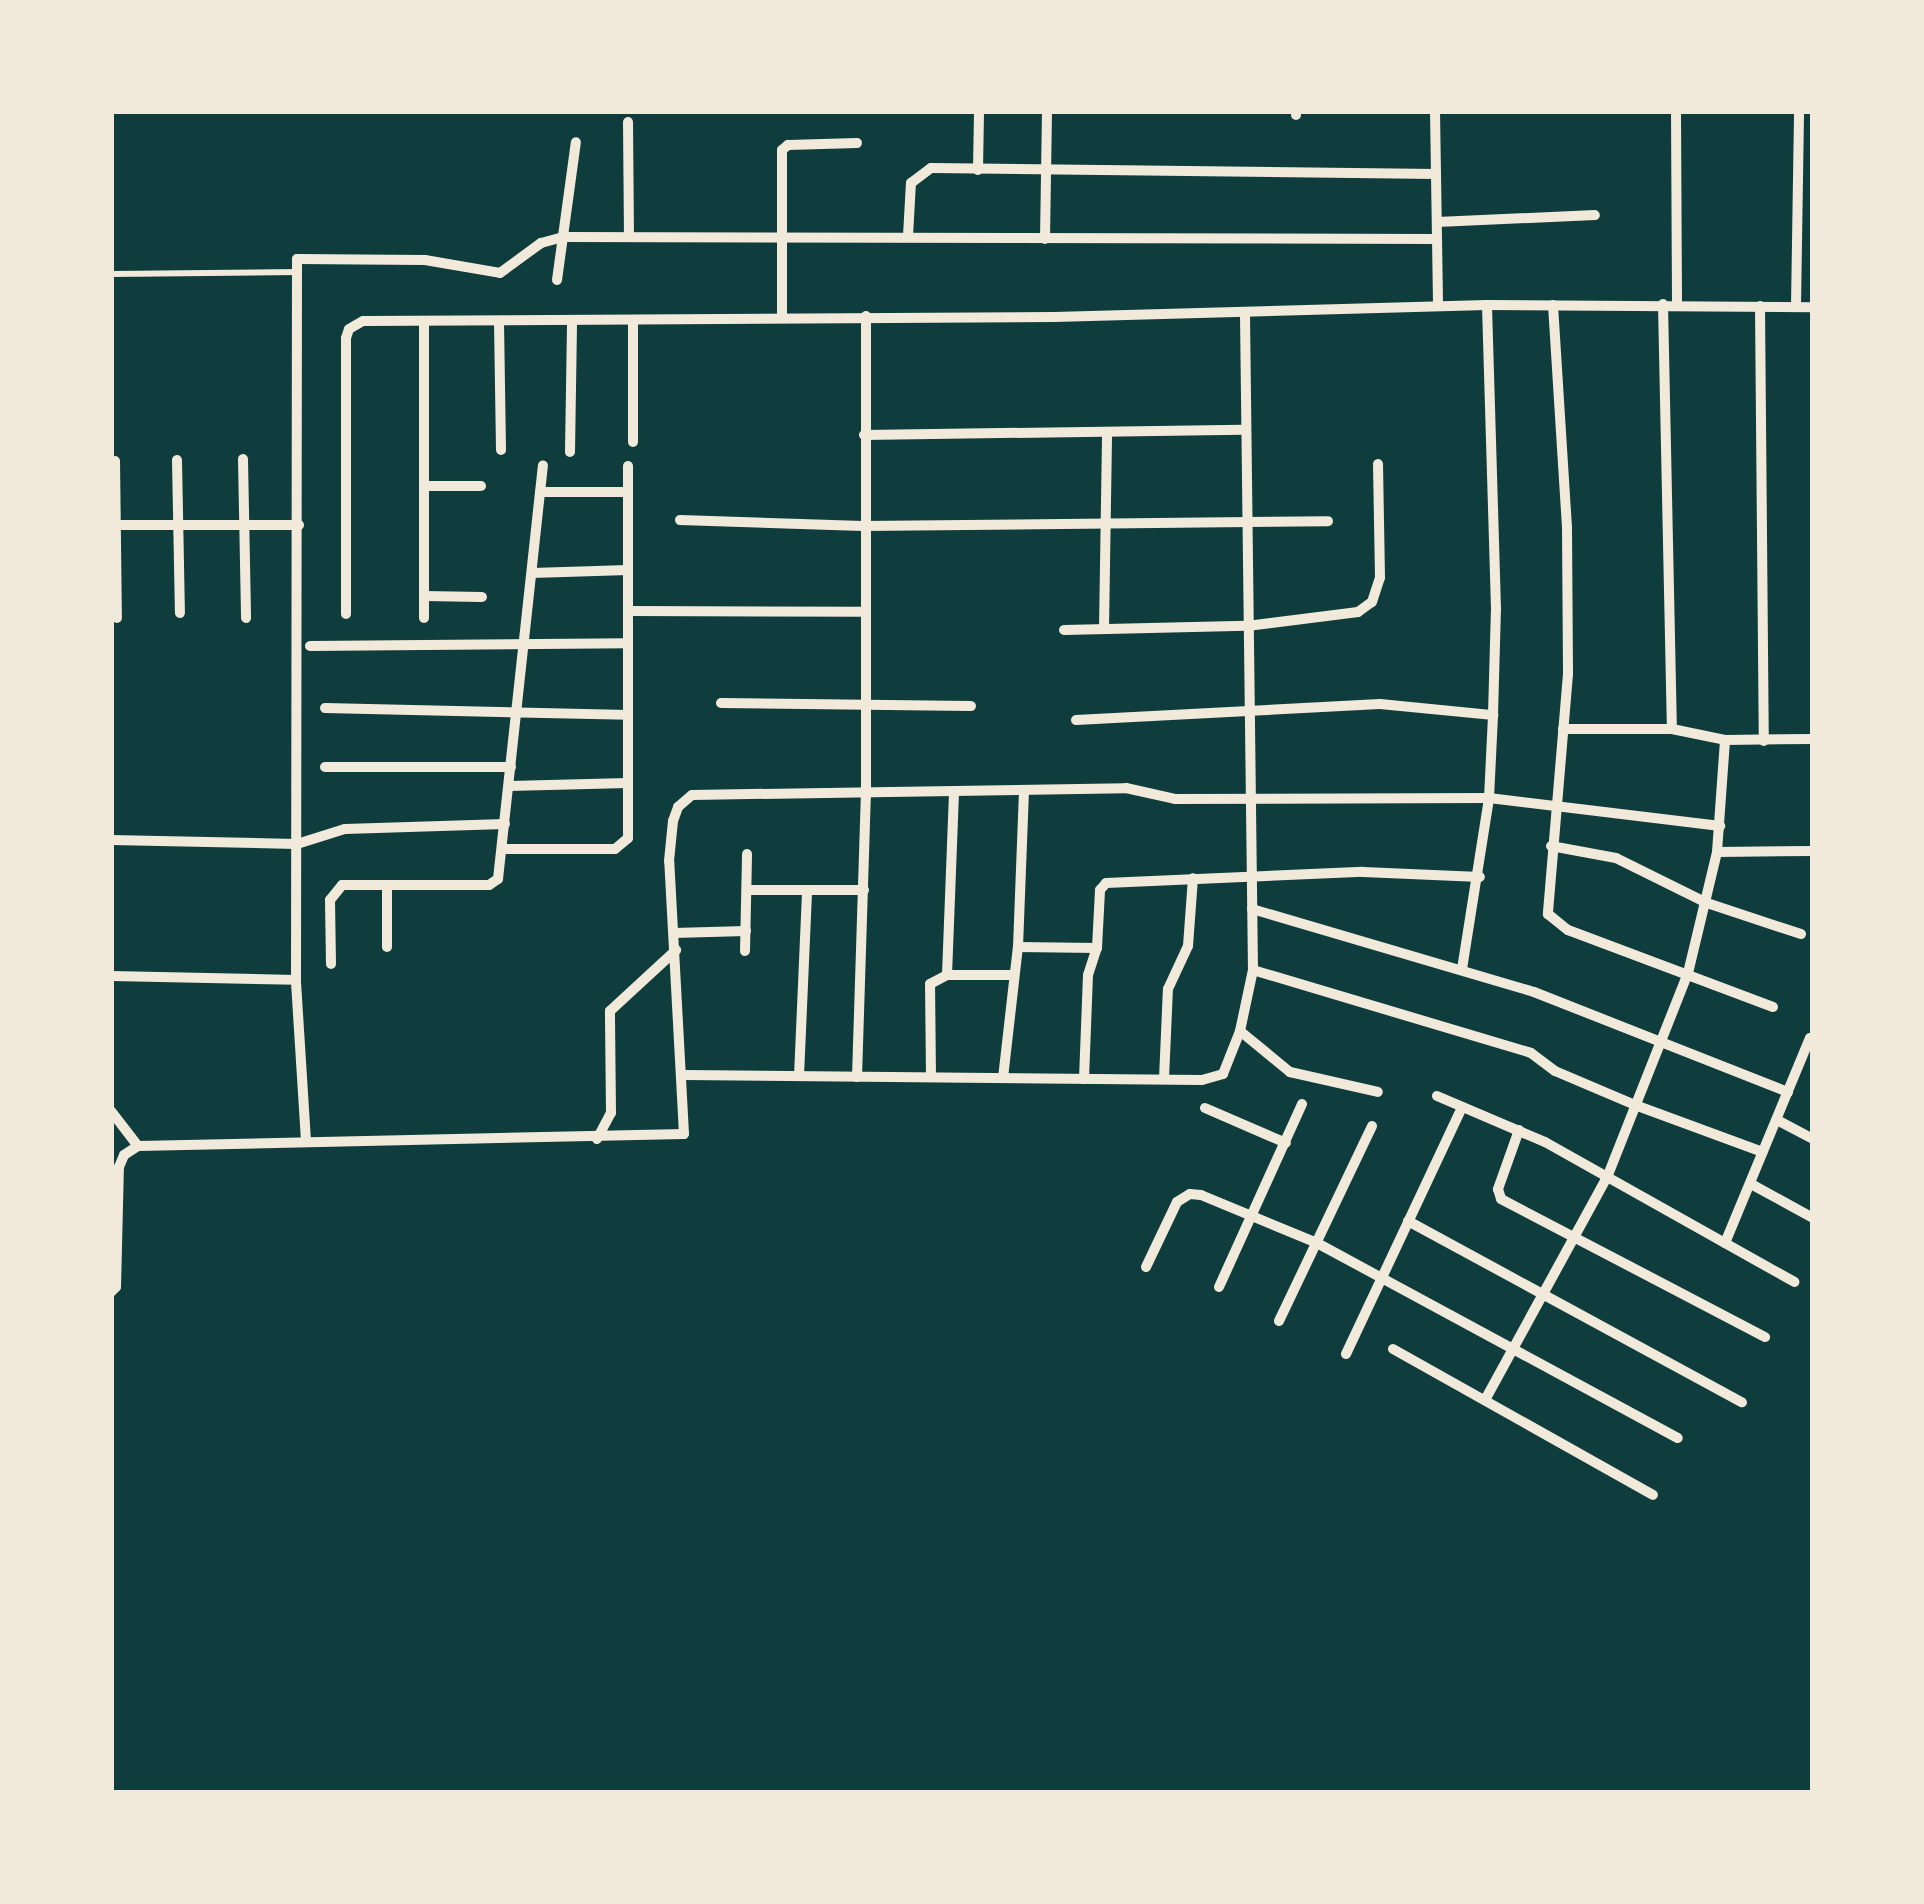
<!DOCTYPE html>
<html>
<head>
<meta charset="utf-8">
<style>
	body { margin:0 }
	#map { position:relative; width:1924px; height:1904px; overflow:hidden; background:#0f3d3e; font-family:Barlow,sans-serif }
	div>[style] { position:absolute }
	[style*='--x'] { left:calc(var(--x)*1px); top:calc(var(--y)*1px); width:calc(var(--w)*1px); rotate:calc(var(--a)*1deg) }
	.service>* { height:6px; margin:-3px; padding:0 3px; transform-origin:3px; border-radius:3px; background:#f1e9da }
	.minor>* { height:10px; margin:-5px; padding:0 5px; transform-origin:5px; border-radius:5px; background:#f1e9da }
	span { translate:-50% -50%; white-space:nowrap; text-align:center; line-height:1.15; -webkit-text-stroke:12px #f1e9da; paint-order:stroke }
	.frame { position:absolute; inset:0; border:114px solid #f1e9da; pointer-events:none }
</style>
</head>
<body>
<div id="map">
	<div class="service">
		<div style="--x:111;--y:274;--w:186;--a:-0.6"></div>
	</div>
	<div class="minor">
		<div style="--x:1296;--y:111;--w:4;--a:90"></div>
		<div style="--x:1435;--y:111;--w:195;--a:89.1"></div>
		<div style="--x:1676;--y:111;--w:193;--a:89.7"></div>
		<div style="--x:628;--y:122;--w:114;--a:89.5"></div>
		<div style="--x:978;--y:170;--w:59;--a:-89"></div>
		<div style="--x:1437;--y:222;--w:158;--a:-2.5"></div>
		<div style="--x:908;--y:236;--w:53;--a:-86.8"></div>
		<div style="--x:911;--y:183;--w:25;--a:-37"></div>
		<div style="--x:931;--y:168;--w:505;--a:0.68"></div>
		<div style="--x:1045;--y:239;--w:128;--a:-89.1"></div>
		<div style="--x:557;--y:280;--w:139;--a:-82.2"></div>
		<div style="--x:1663;--y:304;--w:425;--a:88.8"></div>
		<div style="--x:1553;--y:305;--w:223;--a:86.4"></div>
		<div style="--x:1567;--y:528;--w:146;--a:89.6"></div>
		<div style="--x:1568;--y:674;--w:241;--a:94.8"></div>
		<div style="--x:1548;--y:914;--w:26;--a:39"></div>
		<div style="--x:1568;--y:930;--w:219;--a:20.6"></div>
		<div style="--x:1760;--y:306;--w:435;--a:89.5"></div>
		<div style="--x:1796;--y:306;--w:195;--a:-89.1"></div>
		<div style="--x:782;--y:318;--w:168;--a:-90"></div>
		<div style="--x:782;--y:150;--w:8;--a:-40"></div>
		<div style="--x:788;--y:145;--w:69;--a:-1.7"></div>
		<div style="--x:424;--y:322;--w:296;--a:90"></div>
		<div style="--x:499;--y:322;--w:128;--a:89.1"></div>
		<div style="--x:633;--y:322;--w:120;--a:90"></div>
		<div style="--x:864;--y:435;--w:379;--a:-0.8"></div>
		<div style="--x:570;--y:452;--w:130;--a:-89.1"></div>
		<div style="--x:243;--y:459;--w:159;--a:88.9"></div>
		<div style="--x:177;--y:460;--w:153;--a:88.9"></div>
		<div style="--x:115;--y:461;--w:157;--a:89.3"></div>
		<div style="--x:425;--y:486;--w:56;--a:0"></div>
		<div style="--x:540;--y:492;--w:88;--a:0"></div>
		<div style="--x:680;--y:520;--w:183;--a:1.9"></div>
		<div style="--x:863;--y:526;--w:465;--a:-0.6"></div>
		<div style="--x:111;--y:525;--w:188;--a:0"></div>
		<div style="--x:532;--y:573;--w:96;--a:-1.8"></div>
		<div style="--x:424;--y:596;--w:58;--a:1"></div>
		<div style="--x:628;--y:611;--w:238;--a:0.2"></div>
		<div style="--x:346;--y:614;--w:276;--a:-90"></div>
		<div style="--x:346;--y:338;--w:9;--a:-72"></div>
		<div style="--x:349;--y:329;--w:16;--a:-30"></div>
		<div style="--x:363;--y:321;--w:691;--a:-0.33"></div>
		<div style="--x:1054;--y:317;--w:433;--a:-1.6"></div>
		<div style="--x:1487;--y:305;--w:326;--a:0.4"></div>
		<div style="--x:1104;--y:629;--w:195;--a:-89.1"></div>
		<div style="--x:1064;--y:630;--w:183;--a:-1.3"></div>
		<div style="--x:1247;--y:626;--w:112;--a:-7.2"></div>
		<div style="--x:1358;--y:612;--w:17;--a:-36"></div>
		<div style="--x:1372;--y:602;--w:25;--a:-72"></div>
		<div style="--x:1380;--y:578;--w:114;--a:-91"></div>
		<div style="--x:310;--y:646;--w:318;--a:-0.5"></div>
		<div style="--x:721;--y:703;--w:250;--a:0.7"></div>
		<div style="--x:325;--y:708;--w:303;--a:1.3"></div>
		<div style="--x:1076;--y:720;--w:304;--a:-3"></div>
		<div style="--x:1380;--y:704;--w:114;--a:5.6"></div>
		<div style="--x:1563;--y:729;--w:109;--a:0"></div>
		<div style="--x:1672;--y:729;--w:54;--a:11.7"></div>
		<div style="--x:1725;--y:740;--w:88;--a:-0.7"></div>
		<div style="--x:325;--y:767;--w:186;--a:0"></div>
		<div style="--x:509;--y:786;--w:119;--a:-1.4"></div>
		<div style="--x:111;--y:840;--w:186;--a:1.2"></div>
		<div style="--x:297;--y:844;--w:50;--a:-17.4"></div>
		<div style="--x:345;--y:829;--w:160;--a:-1.8"></div>
		<div style="--x:1551;--y:846;--w:66;--a:10.5"></div>
		<div style="--x:1616;--y:858;--w:102;--a:26.3"></div>
		<div style="--x:1707;--y:903;--w:99;--a:18.3"></div>
		<div style="--x:503;--y:849;--w:112;--a:0"></div>
		<div style="--x:615;--y:849;--w:17;--a:-40"></div>
		<div style="--x:628;--y:838;--w:372;--a:-90"></div>
		<div style="--x:1717;--y:852;--w:96;--a:-0.6"></div>
		<div style="--x:387;--y:885;--w:62;--a:90"></div>
		<div style="--x:747;--y:890;--w:117;--a:0"></div>
		<div style="--x:1252;--y:909;--w:294;--a:16.4"></div>
		<div style="--x:1534;--y:992;--w:273;--a:21.5"></div>
		<div style="--x:674;--y:933;--w:72;--a:-1.6"></div>
		<div style="--x:1018;--y:947;--w:79;--a:0.7"></div>
		<div style="--x:745;--y:951;--w:97;--a:-88.8"></div>
		<div style="--x:331;--y:964;--w:64;--a:-90.9"></div>
		<div style="--x:330;--y:900;--w:19;--a:-51"></div>
		<div style="--x:342;--y:885;--w:147;--a:0"></div>
		<div style="--x:489;--y:885;--w:11;--a:-34"></div>
		<div style="--x:498;--y:879;--w:416;--a:-83.8"></div>
		<div style="--x:1462;--y:969;--w:173;--a:-81"></div>
		<div style="--x:1489;--y:798;--w:83;--a:-87.2"></div>
		<div style="--x:1493;--y:715;--w:106;--a:-88.4"></div>
		<div style="--x:1496;--y:609;--w:304;--a:-91.7"></div>
		<div style="--x:1253;--y:970;--w:290;--a:16.6"></div>
		<div style="--x:1531;--y:1053;--w:30;--a:37"></div>
		<div style="--x:1555;--y:1071;--w:87;--a:23"></div>
		<div style="--x:1635;--y:1105;--w:136;--a:20.2"></div>
		<div style="--x:947;--y:975;--w:182;--a:-87.8"></div>
		<div style="--x:111;--y:976;--w:185;--a:1.2"></div>
		<div style="--x:1240;--y:1031;--w:65;--a:39.4"></div>
		<div style="--x:1290;--y:1072;--w:90;--a:12.8"></div>
		<div style="--x:684;--y:1075;--w:518;--a:0.55"></div>
		<div style="--x:1202;--y:1080;--w:22;--a:-16"></div>
		<div style="--x:1223;--y:1074;--w:46;--a:-68.4"></div>
		<div style="--x:1240;--y:1031;--w:62;--a:-78"></div>
		<div style="--x:1253;--y:970;--w:657;--a:-90.7"></div>
		<div style="--x:799;--y:1076;--w:186;--a:-87.5"></div>
		<div style="--x:857;--y:1077;--w:281;--a:-88.2"></div>
		<div style="--x:866;--y:796;--w:480;--a:-90"></div>
		<div style="--x:931;--y:1077;--w:93;--a:-90.6"></div>
		<div style="--x:930;--y:984;--w:19;--a:-28"></div>
		<div style="--x:947;--y:975;--w:65;--a:0"></div>
		<div style="--x:1003;--y:1078;--w:132;--a:-83.5"></div>
		<div style="--x:1018;--y:947;--w:156;--a:-87.8"></div>
		<div style="--x:1084;--y:1079;--w:104;--a:-87.8"></div>
		<div style="--x:1088;--y:975;--w:28;--a:-72"></div>
		<div style="--x:1097;--y:948;--w:58;--a:-87"></div>
		<div style="--x:1100;--y:890;--w:9;--a:-49"></div>
		<div style="--x:1106;--y:883;--w:257;--a:-2.5"></div>
		<div style="--x:1363;--y:872;--w:117;--a:2.4"></div>
		<div style="--x:1164;--y:1079;--w:90;--a:-87.5"></div>
		<div style="--x:1168;--y:989;--w:47;--a:-65.1"></div>
		<div style="--x:1188;--y:946;--w:68;--a:-85.8"></div>
		<div style="--x:1437;--y:1096;--w:117;--a:23.1"></div>
		<div style="--x:1545;--y:1142;--w:286;--a:29.3"></div>
		<div style="--x:1205;--y:1108;--w:88;--a:23.4"></div>
		<div style="--x:111;--y:1111;--w:44;--a:52.4"></div>
		<div style="--x:1777;--y:1120;--w:41;--a:27.8"></div>
		<div style="--x:1519;--y:1130;--w:63;--a:109.6"></div>
		<div style="--x:1498;--y:1189;--w:10;--a:73"></div>
		<div style="--x:1501;--y:1199;--w:298;--a:27.6"></div>
		<div style="--x:597;--y:1139;--w:30;--a:-62"></div>
		<div style="--x:611;--y:1113;--w:102;--a:-90.6"></div>
		<div style="--x:610;--y:1011;--w:90;--a:-42.7"></div>
		<div style="--x:306;--y:1141;--w:161;--a:-93.6"></div>
		<div style="--x:296;--y:980;--w:721;--a:-89.92"></div>
		<div style="--x:297;--y:259;--w:128;--a:0.4"></div>
		<div style="--x:425;--y:260;--w:76;--a:9.8"></div>
		<div style="--x:500;--y:273;--w:51;--a:-36.2"></div>
		<div style="--x:541;--y:243;--w:24;--a:-15"></div>
		<div style="--x:564;--y:237;--w:873;--a:0.13"></div>
		<div style="--x:1751;--y:1184;--w:71;--a:28.7"></div>
		<div style="--x:1408;--y:1221;--w:380;--a:28.5"></div>
		<div style="--x:1725;--y:1243;--w:222;--a:-67.5"></div>
		<div style="--x:1146;--y:1267;--w:72;--a:-64.5"></div>
		<div style="--x:1177;--y:1202;--w:15;--a:-32"></div>
		<div style="--x:1190;--y:1194;--w:11;--a:5"></div>
		<div style="--x:1201;--y:1195;--w:126;--a:22.5"></div>
		<div style="--x:1317;--y:1243;--w:410;--a:28.4"></div>
		<div style="--x:1219;--y:1287;--w:201;--a:-65.6"></div>
		<div style="--x:111;--y:1292;--w:7;--a:-45"></div>
		<div style="--x:116;--y:1287;--w:120;--a:-88.6"></div>
		<div style="--x:119;--y:1167;--w:13;--a:-67"></div>
		<div style="--x:124;--y:1155;--w:17;--a:-33"></div>
		<div style="--x:138;--y:1146;--w:546;--a:-1.26"></div>
		<div style="--x:684;--y:1134;--w:273;--a:-93.1"></div>
		<div style="--x:669;--y:861;--w:40;--a:-84.3"></div>
		<div style="--x:673;--y:821;--w:15;--a:-70"></div>
		<div style="--x:678;--y:807;--w:18;--a:-41"></div>
		<div style="--x:692;--y:795;--w:434;--a:-0.9"></div>
		<div style="--x:1126;--y:788;--w:50;--a:12.7"></div>
		<div style="--x:1175;--y:799;--w:314;--a:-0.2"></div>
		<div style="--x:1489;--y:798;--w:233;--a:6.9"></div>
		<div style="--x:1279;--y:1321;--w:216;--a:-64.5"></div>
		<div style="--x:1393;--y:1349;--w:298;--a:29.3"></div>
		<div style="--x:1346;--y:1354;--w:273;--a:-64.8"></div>
		<div style="--x:1485;--y:1400;--w:256;--a:-61.3"></div>
		<div style="--x:1608;--y:1175;--w:217;--a:-68.4"></div>
		<div style="--x:1688;--y:973;--w:124;--a:-76.5"></div>
		<div style="--x:1717;--y:852;--w:112;--a:-85.9"></div>
	</div>
	<div class="frame"></div>
</div>
</body>
</html>
